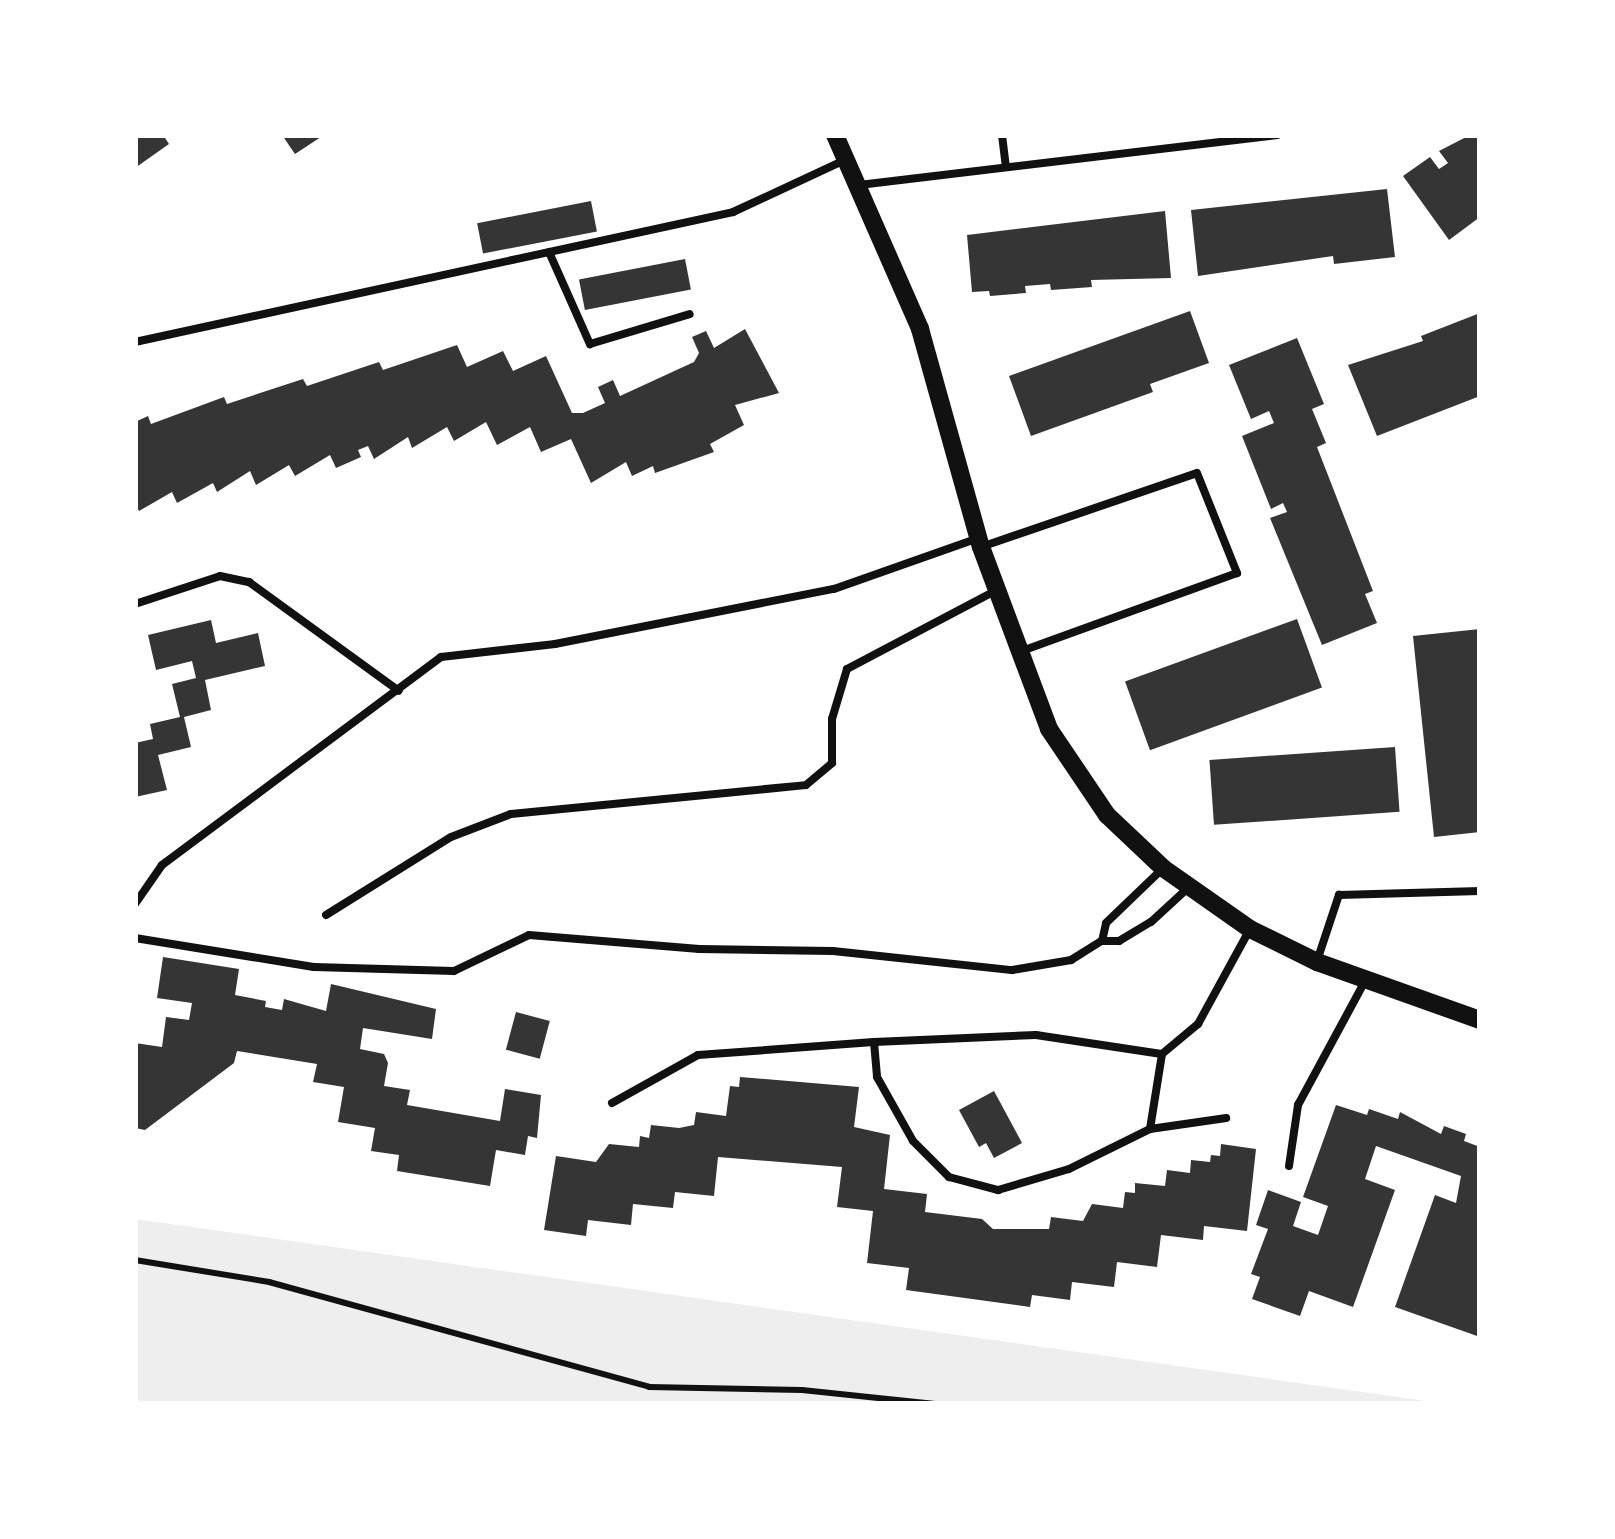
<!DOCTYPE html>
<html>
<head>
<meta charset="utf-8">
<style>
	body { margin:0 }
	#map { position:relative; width:1615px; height:1539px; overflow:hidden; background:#fff; font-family:Karla,sans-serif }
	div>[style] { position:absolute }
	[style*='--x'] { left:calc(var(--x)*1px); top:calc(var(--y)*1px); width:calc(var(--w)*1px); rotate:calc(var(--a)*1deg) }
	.green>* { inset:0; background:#eee }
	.building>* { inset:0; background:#353535; transform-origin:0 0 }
	.path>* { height:6px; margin:-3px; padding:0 3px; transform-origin:3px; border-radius:3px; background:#111 }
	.service>* { height:8px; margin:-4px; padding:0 4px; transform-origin:4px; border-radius:4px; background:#111 }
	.tertiary>* { height:18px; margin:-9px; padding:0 9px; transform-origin:9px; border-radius:9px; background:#111 }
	span { translate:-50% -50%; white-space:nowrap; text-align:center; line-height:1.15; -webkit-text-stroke:10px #fff; paint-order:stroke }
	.frame { position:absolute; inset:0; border:138px solid #fff; pointer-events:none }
</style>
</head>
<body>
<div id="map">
	<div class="green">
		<div style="clip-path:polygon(135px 1219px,1447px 1404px,135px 1404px)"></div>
	</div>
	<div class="building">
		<div style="clip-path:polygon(135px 135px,163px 135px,169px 144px,135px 168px)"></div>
		<div style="clip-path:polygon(282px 135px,324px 135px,295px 154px)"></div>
		<div style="clip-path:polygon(1470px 135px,1480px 135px,1480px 217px,1449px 240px,1403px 176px,1430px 157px,1439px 169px,1448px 163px,1439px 151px)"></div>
		<div style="clip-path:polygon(1387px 189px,1395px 257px,1334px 264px,1333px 256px,1198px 276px,1191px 210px)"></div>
		<div style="left:591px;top:201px;width:31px;height:116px;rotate:79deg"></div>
		<div style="clip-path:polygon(1165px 211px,1171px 278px,1091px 280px,1092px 287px,1051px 290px,1050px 284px,1025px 286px,1026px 293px,990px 296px,989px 291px,972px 292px,967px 235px)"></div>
		<div style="left:685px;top:259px;width:31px;height:108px;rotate:79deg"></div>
		<div style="clip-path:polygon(1190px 311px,1209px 363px,1150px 384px,1153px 392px,1031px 436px,1009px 376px)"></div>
		<div style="clip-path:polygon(1480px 313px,1480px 396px,1377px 436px,1348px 365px,1423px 341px,1421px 336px)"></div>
		<div style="clip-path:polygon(745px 329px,779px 393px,735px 405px,744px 425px,710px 444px,714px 452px,655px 473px,653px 466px,632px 476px,626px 462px,591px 483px,571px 439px,541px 452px,530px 427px,497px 445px,486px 422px,454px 441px,447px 427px,412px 448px,408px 437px,374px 459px,368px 446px,358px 450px,361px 457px,336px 468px,330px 455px,295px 476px,289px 465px,256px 485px,250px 471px,217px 492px,213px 483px,177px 503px,172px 492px,139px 511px,135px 503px,135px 422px,148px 416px,151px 424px,224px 397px,227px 404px,303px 379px,307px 386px,379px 362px,383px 370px,457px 345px,467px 367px,503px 351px,513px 371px,546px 356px,572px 413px,583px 413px,605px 403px,598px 387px,613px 380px,620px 396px,694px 362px,699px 353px,692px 337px,706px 331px,714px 348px)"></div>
		<div style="clip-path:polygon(1297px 338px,1324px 404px,1312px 409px,1326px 443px,1317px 447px,1373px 591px,1365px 594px,1377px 623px,1322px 645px,1270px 518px,1287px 512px,1283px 503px,1271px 509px,1242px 436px,1274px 423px,1269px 411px,1251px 419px,1229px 365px)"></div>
		<div style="left:1297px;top:619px;width:73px;height:183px;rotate:70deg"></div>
		<div style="clip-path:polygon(211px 620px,216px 643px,258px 633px,265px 666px,205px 680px,211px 710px,184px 717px,191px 747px,158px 755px,167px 790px,135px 797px,135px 743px,153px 739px,150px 724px,180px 717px,172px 684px,196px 678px,192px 661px,156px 670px,148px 635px)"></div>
		<div style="clip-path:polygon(1480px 629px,1480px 832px,1434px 837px,1413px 636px)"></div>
		<div style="left:1395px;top:747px;width:65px;height:186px;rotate:86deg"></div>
		<div style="clip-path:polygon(163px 957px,239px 969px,235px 995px,266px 1001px,265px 1007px,282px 1010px,284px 999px,326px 1011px,331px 984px,436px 1009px,432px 1039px,363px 1028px,360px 1049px,384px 1054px,388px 1063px,384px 1086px,410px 1090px,407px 1105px,500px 1121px,505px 1089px,541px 1095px,537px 1138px,528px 1136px,525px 1155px,496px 1150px,490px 1186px,397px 1171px,399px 1155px,371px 1151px,375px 1128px,338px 1122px,344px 1087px,313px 1082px,317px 1064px,237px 1051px,234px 1063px,145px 1130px,135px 1128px,135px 1043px,162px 1047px,166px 1017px,189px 1020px,192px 1003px,157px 998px)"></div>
		<div style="left:516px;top:1012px;width:35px;height:39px;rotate:15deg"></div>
		<div style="clip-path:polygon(740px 1077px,859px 1087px,854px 1127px,890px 1135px,884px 1189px,927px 1194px,925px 1212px,982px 1219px,993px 1229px,1049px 1229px,1051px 1217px,1083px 1221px,1092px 1204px,1123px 1208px,1125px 1192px,1135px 1193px,1135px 1183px,1165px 1186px,1167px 1170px,1190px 1173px,1191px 1160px,1210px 1162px,1211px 1155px,1220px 1156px,1221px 1144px,1256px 1149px,1247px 1231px,1204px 1226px,1203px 1240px,1161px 1235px,1157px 1267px,1117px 1262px,1114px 1287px,1072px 1282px,1070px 1300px,1032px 1295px,1030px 1307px,906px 1290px,909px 1268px,867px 1263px,873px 1211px,837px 1207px,842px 1167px,718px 1157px,714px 1196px,675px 1192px,673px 1208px,633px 1204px,631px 1225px,588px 1220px,586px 1236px,544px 1230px,556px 1156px,596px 1162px,609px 1144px,639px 1147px,640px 1136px,649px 1138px,651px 1125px,679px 1128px,694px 1125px,696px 1112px,726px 1116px,730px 1086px,739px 1087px)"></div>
		<div style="clip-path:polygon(994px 1091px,1022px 1143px,994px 1158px,986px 1143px,979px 1147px,959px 1110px)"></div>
		<div style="clip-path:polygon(1336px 1105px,1367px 1115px,1369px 1109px,1398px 1119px,1400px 1112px,1441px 1134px,1444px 1126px,1466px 1134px,1464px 1141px,1480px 1147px,1480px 1337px,1395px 1307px,1435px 1195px,1456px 1203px,1461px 1176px,1376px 1146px,1365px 1179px,1395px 1190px,1353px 1307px,1309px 1291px,1300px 1316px,1252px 1299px,1260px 1277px,1251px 1274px,1268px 1229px,1256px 1225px,1268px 1190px,1301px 1202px,1293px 1226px,1318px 1235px,1328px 1206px,1303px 1197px)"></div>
	</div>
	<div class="path">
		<div style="--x:135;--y:1260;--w:136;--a:9.3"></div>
		<div style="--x:269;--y:1282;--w:394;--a:15.4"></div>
		<div style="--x:649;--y:1387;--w:153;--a:1.1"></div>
		<div style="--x:802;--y:1390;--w:134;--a:6"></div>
	</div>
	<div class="service">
		<div style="--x:1002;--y:135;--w:31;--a:83"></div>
		<div style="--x:859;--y:185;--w:421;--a:-6.8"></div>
		<div style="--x:549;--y:252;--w:101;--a:66"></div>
		<div style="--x:590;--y:344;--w:104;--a:-16.7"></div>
		<div style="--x:135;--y:342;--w:612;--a:-12.26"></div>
		<div style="--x:733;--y:212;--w:123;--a:-24.9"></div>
		<div style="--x:981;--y:547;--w:228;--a:-18.9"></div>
		<div style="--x:1197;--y:473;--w:108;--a:68.2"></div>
		<div style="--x:1237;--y:573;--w:229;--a:160.1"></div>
		<div style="--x:135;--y:604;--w:89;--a:-18.2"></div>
		<div style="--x:220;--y:576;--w:30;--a:12"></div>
		<div style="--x:249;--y:582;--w:185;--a:36"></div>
		<div style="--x:135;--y:904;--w:47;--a:-55.3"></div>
		<div style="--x:162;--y:865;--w:348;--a:-36.7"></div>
		<div style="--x:441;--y:657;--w:115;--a:-6.5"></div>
		<div style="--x:555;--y:644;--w:284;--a:-11.2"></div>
		<div style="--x:834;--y:589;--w:151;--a:-19.4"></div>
		<div style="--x:326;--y:915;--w:147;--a:-32"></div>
		<div style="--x:451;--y:837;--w:64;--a:-21"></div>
		<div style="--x:511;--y:814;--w:296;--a:-5.6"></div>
		<div style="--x:806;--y:785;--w:34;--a:-40"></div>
		<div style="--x:832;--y:763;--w:44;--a:-90"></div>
		<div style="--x:832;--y:719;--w:52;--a:-73.3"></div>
		<div style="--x:847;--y:669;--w:170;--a:-27.8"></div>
		<div style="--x:135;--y:938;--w:181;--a:9.2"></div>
		<div style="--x:314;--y:967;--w:140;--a:1.6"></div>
		<div style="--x:454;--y:971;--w:83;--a:-25.6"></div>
		<div style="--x:529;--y:935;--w:171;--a:4.7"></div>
		<div style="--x:699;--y:949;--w:134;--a:0.9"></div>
		<div style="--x:833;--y:951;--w:180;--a:6.1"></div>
		<div style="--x:1012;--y:970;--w:60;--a:-9.6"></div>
		<div style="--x:1071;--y:960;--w:36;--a:-32"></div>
		<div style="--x:1102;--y:941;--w:17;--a:0"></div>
		<div style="--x:1119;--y:941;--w:37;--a:-31"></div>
		<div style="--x:1151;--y:922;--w:52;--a:-42.6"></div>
		<div style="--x:1102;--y:941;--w:18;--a:-77"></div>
		<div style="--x:1106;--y:923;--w:76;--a:-43.9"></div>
		<div style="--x:1317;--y:961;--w:70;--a:-71.6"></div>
		<div style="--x:1339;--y:895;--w:141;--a:-1.6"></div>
		<div style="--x:874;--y:1042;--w:162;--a:-2.5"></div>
		<div style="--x:1036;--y:1035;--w:127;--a:8.6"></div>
		<div style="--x:612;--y:1103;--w:98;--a:-29.2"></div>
		<div style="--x:698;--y:1055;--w:176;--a:-4.2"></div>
		<div style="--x:874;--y:1042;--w:35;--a:85"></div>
		<div style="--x:877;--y:1077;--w:73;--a:60.6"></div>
		<div style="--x:913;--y:1141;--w:51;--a:45"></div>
		<div style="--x:949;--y:1177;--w:51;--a:14.9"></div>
		<div style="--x:998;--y:1190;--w:74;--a:-16.5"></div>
		<div style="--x:1069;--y:1169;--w:90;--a:-26.3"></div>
		<div style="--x:1150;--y:1129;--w:76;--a:-80.9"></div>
		<div style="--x:1162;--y:1054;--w:47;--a:-39.8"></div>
		<div style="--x:1198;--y:1024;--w:108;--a:-61.3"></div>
		<div style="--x:1150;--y:1129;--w:77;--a:-8.2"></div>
		<div style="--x:1289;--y:1166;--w:62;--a:-81.6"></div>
		<div style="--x:1298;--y:1105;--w:141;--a:-61.6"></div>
	</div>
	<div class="tertiary">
		<div style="--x:835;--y:135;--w:212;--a:66.3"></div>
		<div style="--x:920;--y:329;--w:226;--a:74.4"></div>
		<div style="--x:981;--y:547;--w:194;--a:69.5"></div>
		<div style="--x:1049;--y:729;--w:104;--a:56"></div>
		<div style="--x:1107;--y:815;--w:77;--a:43.4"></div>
		<div style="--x:1163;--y:868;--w:106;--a:35"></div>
		<div style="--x:1250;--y:929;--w:75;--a:26.2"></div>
		<div style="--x:1317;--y:962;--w:173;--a:19.6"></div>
	</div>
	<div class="frame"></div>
</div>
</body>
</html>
